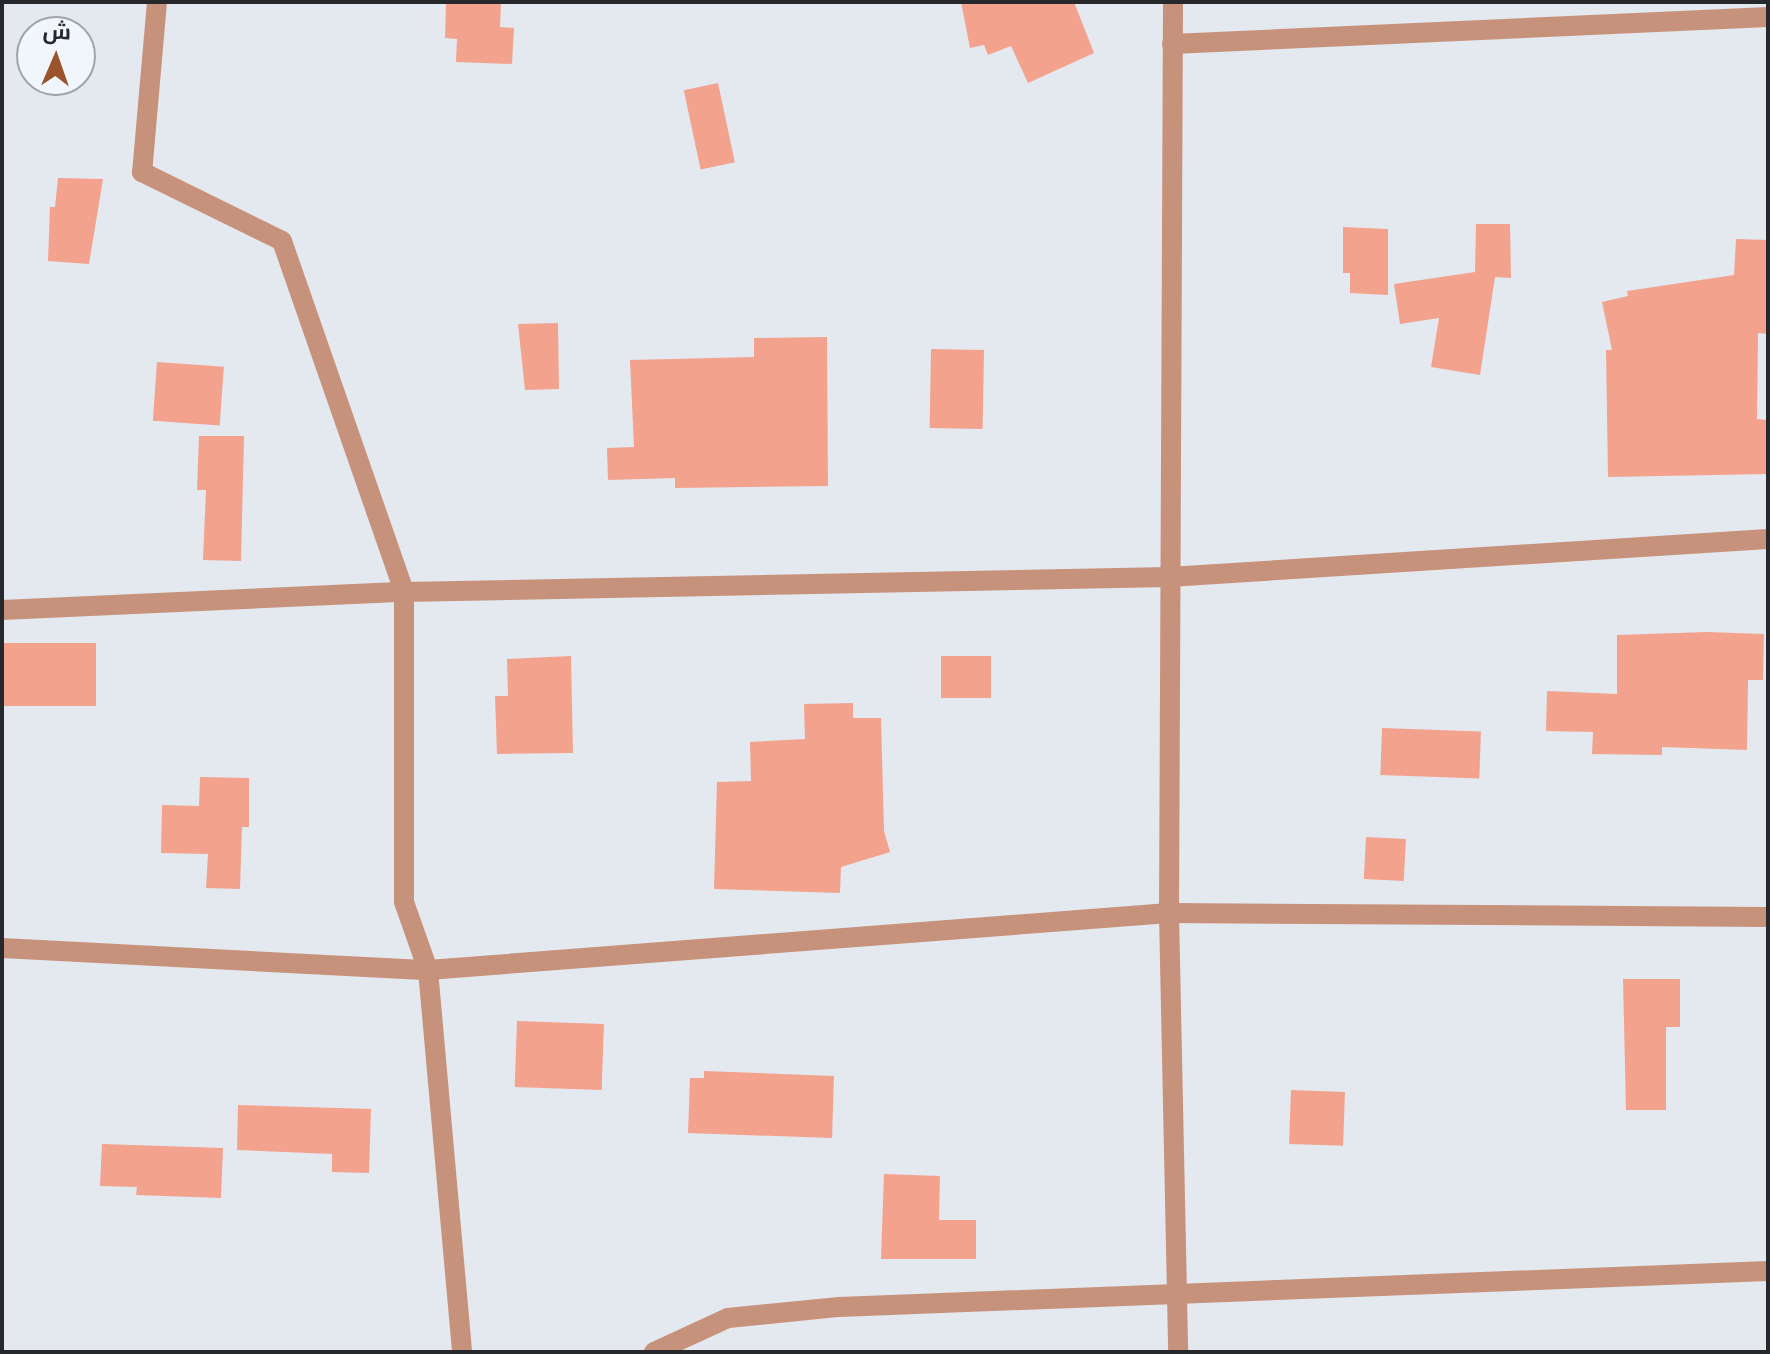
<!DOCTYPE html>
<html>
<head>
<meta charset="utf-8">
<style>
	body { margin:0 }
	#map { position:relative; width:1770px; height:1354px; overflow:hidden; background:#e4e8ef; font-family:Overpass,Cairo,sans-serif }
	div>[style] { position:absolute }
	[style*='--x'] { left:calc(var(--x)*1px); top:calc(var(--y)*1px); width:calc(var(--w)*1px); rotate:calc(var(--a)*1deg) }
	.building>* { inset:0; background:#f3a28d; transform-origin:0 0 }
	.minor>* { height:20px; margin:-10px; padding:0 10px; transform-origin:10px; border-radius:10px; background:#c7927b }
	span { translate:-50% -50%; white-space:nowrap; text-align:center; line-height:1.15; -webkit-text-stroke:8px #f1f5fc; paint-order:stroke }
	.frame { position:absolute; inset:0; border:4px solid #27282b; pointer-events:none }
	.north { position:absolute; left:16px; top:16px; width:80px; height:80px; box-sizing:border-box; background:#f1f5fc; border:2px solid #a0a3a8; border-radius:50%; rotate:2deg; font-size:22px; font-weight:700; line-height:32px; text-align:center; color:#27282b }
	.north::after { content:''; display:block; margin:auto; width:28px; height:36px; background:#9a542b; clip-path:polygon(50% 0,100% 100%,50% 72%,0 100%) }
</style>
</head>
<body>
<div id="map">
	<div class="building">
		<div style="clip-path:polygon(446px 2px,501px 2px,500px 27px,514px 28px,512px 64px,456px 62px,457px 39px,445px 38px)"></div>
		<div style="clip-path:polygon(961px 2px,1074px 2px,1094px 53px,1028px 83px,1011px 46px,988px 55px,984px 45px,970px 48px)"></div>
		<div style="left:718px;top:83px;width:81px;height:35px;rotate:78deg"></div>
		<div style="clip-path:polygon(58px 178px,103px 179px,89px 264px,48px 261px,50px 207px,55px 207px)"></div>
		<div style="clip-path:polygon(1476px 224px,1510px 224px,1511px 278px,1495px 277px,1480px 375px,1431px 367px,1439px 318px,1400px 324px,1394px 284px,1475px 272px)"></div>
		<div style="clip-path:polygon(1343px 227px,1388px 229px,1388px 295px,1350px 293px,1350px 273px,1343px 273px)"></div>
		<div style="clip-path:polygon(1736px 239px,1768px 240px,1768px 334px,1758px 333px,1757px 419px,1768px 420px,1768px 474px,1608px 477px,1606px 350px,1612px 350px,1602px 302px,1628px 296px,1627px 291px,1734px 275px)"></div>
		<div style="clip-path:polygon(558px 323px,559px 389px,525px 390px,518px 324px)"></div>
		<div style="clip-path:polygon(827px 337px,828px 486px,675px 488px,675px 478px,608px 480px,607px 448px,634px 447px,630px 360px,754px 357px,754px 338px)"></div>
		<div style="left:984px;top:350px;width:79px;height:53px;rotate:91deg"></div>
		<div style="left:157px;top:362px;width:67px;height:59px;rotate:4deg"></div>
		<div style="clip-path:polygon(199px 436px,244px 436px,241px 561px,203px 560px,206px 490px,197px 490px)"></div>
		<div style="clip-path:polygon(1707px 632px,1764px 634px,1763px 680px,1748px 680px,1747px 750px,1662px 747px,1662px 755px,1592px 754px,1593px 732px,1546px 731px,1547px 691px,1617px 694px,1617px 635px)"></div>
		<div style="left:2px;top:643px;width:94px;height:63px"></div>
		<div style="clip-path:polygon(571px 656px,573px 753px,497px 754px,495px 696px,508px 696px,507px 659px)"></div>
		<div style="left:941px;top:656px;width:50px;height:42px"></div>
		<div style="clip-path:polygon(853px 703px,853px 718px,881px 718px,884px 831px,890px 852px,841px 867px,840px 893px,714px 889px,717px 782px,751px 781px,750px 742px,805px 739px,804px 704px)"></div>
		<div style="left:1382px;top:728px;width:99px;height:47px;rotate:2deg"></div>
		<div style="clip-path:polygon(200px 777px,249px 778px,249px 827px,242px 827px,240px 889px,206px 888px,208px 854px,161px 853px,162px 805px,199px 806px)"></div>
		<div style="left:1366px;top:837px;width:40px;height:42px;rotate:3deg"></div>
		<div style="clip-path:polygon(1623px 979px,1680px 979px,1680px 1027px,1666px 1027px,1666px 1110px,1626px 1110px)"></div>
		<div style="left:517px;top:1021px;width:87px;height:66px;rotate:2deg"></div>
		<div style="clip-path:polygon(704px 1071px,834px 1076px,832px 1138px,688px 1133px,690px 1078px,704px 1078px)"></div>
		<div style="left:1291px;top:1090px;width:54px;height:54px;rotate:2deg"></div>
		<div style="clip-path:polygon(238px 1105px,371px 1109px,369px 1173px,332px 1172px,332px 1154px,237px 1150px)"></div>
		<div style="clip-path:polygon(102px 1144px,223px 1148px,221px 1198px,136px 1195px,137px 1187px,100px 1186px)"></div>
		<div style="clip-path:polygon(884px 1174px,940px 1176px,939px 1220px,976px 1220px,976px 1259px,881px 1259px)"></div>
	</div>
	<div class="minor">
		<div style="--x:157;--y:2;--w:171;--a:95"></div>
		<div style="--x:142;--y:172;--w:156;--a:26.2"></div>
		<div style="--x:282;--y:241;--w:372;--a:70.8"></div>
		<div style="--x:404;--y:592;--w:310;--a:90"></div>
		<div style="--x:404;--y:902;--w:72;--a:70.6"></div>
		<div style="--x:428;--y:970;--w:384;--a:84.9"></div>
		<div style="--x:1173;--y:2;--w:911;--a:90.25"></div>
		<div style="--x:1169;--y:913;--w:439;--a:88.8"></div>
		<div style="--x:1172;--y:44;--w:597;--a:-2.59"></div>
		<div style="--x:2;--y:610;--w:402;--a:-2.6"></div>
		<div style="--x:404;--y:592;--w:765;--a:-1.12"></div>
		<div style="--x:1169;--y:577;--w:600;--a:-3.63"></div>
		<div style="--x:2;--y:948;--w:427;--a:3"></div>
		<div style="--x:428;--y:970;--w:743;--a:-4.4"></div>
		<div style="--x:1169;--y:913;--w:599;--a:0.38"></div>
		<div style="--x:654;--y:1352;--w:81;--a:-24.7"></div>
		<div style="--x:728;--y:1318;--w:112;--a:-5.7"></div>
		<div style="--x:839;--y:1307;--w:930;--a:-2.22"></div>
	</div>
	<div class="frame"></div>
	<div class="north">ش</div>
</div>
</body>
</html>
